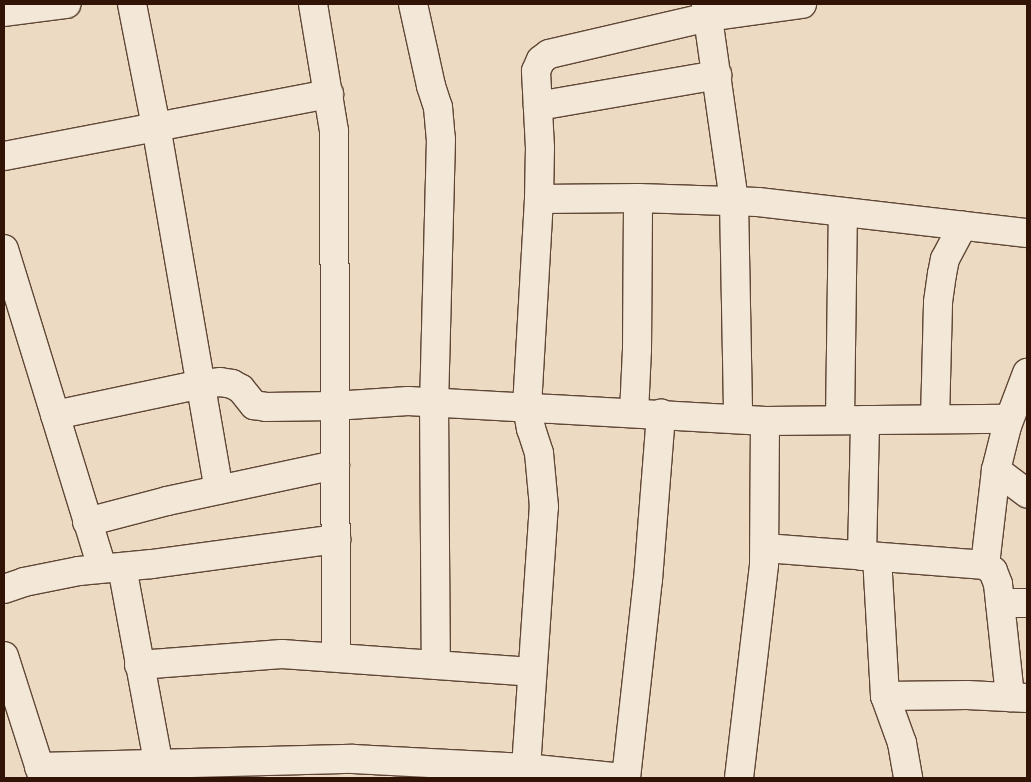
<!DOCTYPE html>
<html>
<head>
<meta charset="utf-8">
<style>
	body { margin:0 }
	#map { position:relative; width:1031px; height:782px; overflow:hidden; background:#ecdbc2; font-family:"Gentium Book Plus",serif }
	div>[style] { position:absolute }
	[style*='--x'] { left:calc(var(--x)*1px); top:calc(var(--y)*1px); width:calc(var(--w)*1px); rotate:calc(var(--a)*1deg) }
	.roads { filter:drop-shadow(1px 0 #604636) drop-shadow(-1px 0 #604636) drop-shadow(0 1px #604636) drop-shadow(0 -1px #604636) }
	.minor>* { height:28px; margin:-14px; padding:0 14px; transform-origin:14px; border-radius:14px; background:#f3e8d7 }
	span { translate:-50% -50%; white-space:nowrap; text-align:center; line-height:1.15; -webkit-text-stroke:4px #f3e8d7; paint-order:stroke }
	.frame { position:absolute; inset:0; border:5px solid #321407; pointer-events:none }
</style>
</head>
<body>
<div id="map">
	<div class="roads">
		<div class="minor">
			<div style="--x:132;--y:4;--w:124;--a:78.9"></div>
			<div style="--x:156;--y:126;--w:369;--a:80.2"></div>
			<div style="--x:313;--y:4;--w:129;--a:80.6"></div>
			<div style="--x:334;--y:131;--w:526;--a:89.78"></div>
			<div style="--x:413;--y:4;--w:84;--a:77.6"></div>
			<div style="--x:431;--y:86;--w:22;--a:72"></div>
			<div style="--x:438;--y:107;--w:32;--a:85"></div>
			<div style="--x:441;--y:139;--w:263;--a:91.5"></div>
			<div style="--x:434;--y:402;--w:263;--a:89.6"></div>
			<div style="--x:706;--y:4;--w:199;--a:81.9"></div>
			<div style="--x:734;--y:201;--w:218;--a:88.9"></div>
			<div style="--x:4;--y:12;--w:63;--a:-7.4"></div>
			<div style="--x:538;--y:106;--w:182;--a:-9.8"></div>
			<div style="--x:4;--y:156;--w:331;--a:-10.8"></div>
			<div style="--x:539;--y:199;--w:99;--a:-0.6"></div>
			<div style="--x:638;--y:198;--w:120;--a:1.9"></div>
			<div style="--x:758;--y:202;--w:271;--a:6.6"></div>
			<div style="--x:4;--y:249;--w:334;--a:72.9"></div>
			<div style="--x:634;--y:413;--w:63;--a:-87.3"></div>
			<div style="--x:637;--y:350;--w:152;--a:-89.6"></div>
			<div style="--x:55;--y:415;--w:150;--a:-11.9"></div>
			<div style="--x:202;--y:384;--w:18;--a:-6"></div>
			<div style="--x:220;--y:382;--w:12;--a:9"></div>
			<div style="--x:232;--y:384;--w:10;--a:29"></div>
			<div style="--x:241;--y:389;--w:21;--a:51"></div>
			<div style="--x:254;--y:405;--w:12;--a:9"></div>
			<div style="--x:266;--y:407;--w:68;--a:-0.8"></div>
			<div style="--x:334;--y:406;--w:74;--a:-3.9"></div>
			<div style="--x:408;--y:401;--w:358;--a:3.2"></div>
			<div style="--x:765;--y:421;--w:244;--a:-0.5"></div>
			<div style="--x:935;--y:419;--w:117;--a:-88.5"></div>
			<div style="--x:938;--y:302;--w:28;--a:-82"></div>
			<div style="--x:942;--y:274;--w:15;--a:-79"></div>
			<div style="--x:945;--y:259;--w:38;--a:-62"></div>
			<div style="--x:840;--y:420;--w:207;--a:-89.2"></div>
			<div style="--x:996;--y:470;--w:39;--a:37"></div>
			<div style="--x:87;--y:522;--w:83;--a:-14.7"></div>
			<div style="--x:167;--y:501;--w:172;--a:-12.1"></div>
			<div style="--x:765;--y:548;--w:221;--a:4.4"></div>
			<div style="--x:985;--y:565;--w:10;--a:37"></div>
			<div style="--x:993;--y:571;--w:14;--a:69"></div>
			<div style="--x:998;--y:584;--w:114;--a:83.9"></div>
			<div style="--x:862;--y:556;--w:136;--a:-88.7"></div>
			<div style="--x:877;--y:557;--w:139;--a:86.7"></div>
			<div style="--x:885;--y:696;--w:50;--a:70.1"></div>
			<div style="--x:902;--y:743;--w:36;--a:80"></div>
			<div style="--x:985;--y:565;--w:96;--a:-83.4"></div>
			<div style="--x:996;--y:470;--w:45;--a:-76"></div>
			<div style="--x:1007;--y:426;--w:57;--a:-69.3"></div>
			<div style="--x:122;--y:567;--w:215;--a:79.5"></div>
			<div style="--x:4;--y:589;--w:21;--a:-19"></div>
			<div style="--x:24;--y:582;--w:56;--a:-11.3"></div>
			<div style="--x:79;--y:571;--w:73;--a:-5.5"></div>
			<div style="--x:152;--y:564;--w:186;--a:-7.7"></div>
			<div style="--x:1000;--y:603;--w:27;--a:0"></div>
			<div style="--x:4;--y:656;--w:128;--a:72.3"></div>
			<div style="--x:139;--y:665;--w:143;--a:-4.4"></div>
			<div style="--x:282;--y:654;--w:250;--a:4.1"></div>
			<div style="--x:885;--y:696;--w:82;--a:-0.7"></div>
			<div style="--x:967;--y:695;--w:60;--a:2.9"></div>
			<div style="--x:39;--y:767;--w:314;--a:-1.5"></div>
			<div style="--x:353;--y:759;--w:173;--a:3"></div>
			<div style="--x:526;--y:768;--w:100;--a:5.8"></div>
			<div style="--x:526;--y:768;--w:262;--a:-86.1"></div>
			<div style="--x:544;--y:507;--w:54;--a:-95.3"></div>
			<div style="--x:539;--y:453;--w:25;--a:-108"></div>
			<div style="--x:531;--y:429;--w:22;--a:-100"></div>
			<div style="--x:527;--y:407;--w:208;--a:-86.7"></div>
			<div style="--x:539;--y:199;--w:51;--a:-88.9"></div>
			<div style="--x:540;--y:148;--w:77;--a:-93"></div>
			<div style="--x:536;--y:71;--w:12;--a:-66"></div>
			<div style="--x:541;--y:60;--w:10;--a:-37"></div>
			<div style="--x:549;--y:54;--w:163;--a:-13.1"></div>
			<div style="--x:708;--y:17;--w:95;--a:-7.9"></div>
			<div style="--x:626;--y:778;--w:199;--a:-83.7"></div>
			<div style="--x:648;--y:580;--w:167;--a:-85.5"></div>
			<div style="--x:739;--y:778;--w:215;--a:-83.3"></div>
			<div style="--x:764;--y:564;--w:143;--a:-89.6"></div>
		</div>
	</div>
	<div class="frame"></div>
</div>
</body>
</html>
